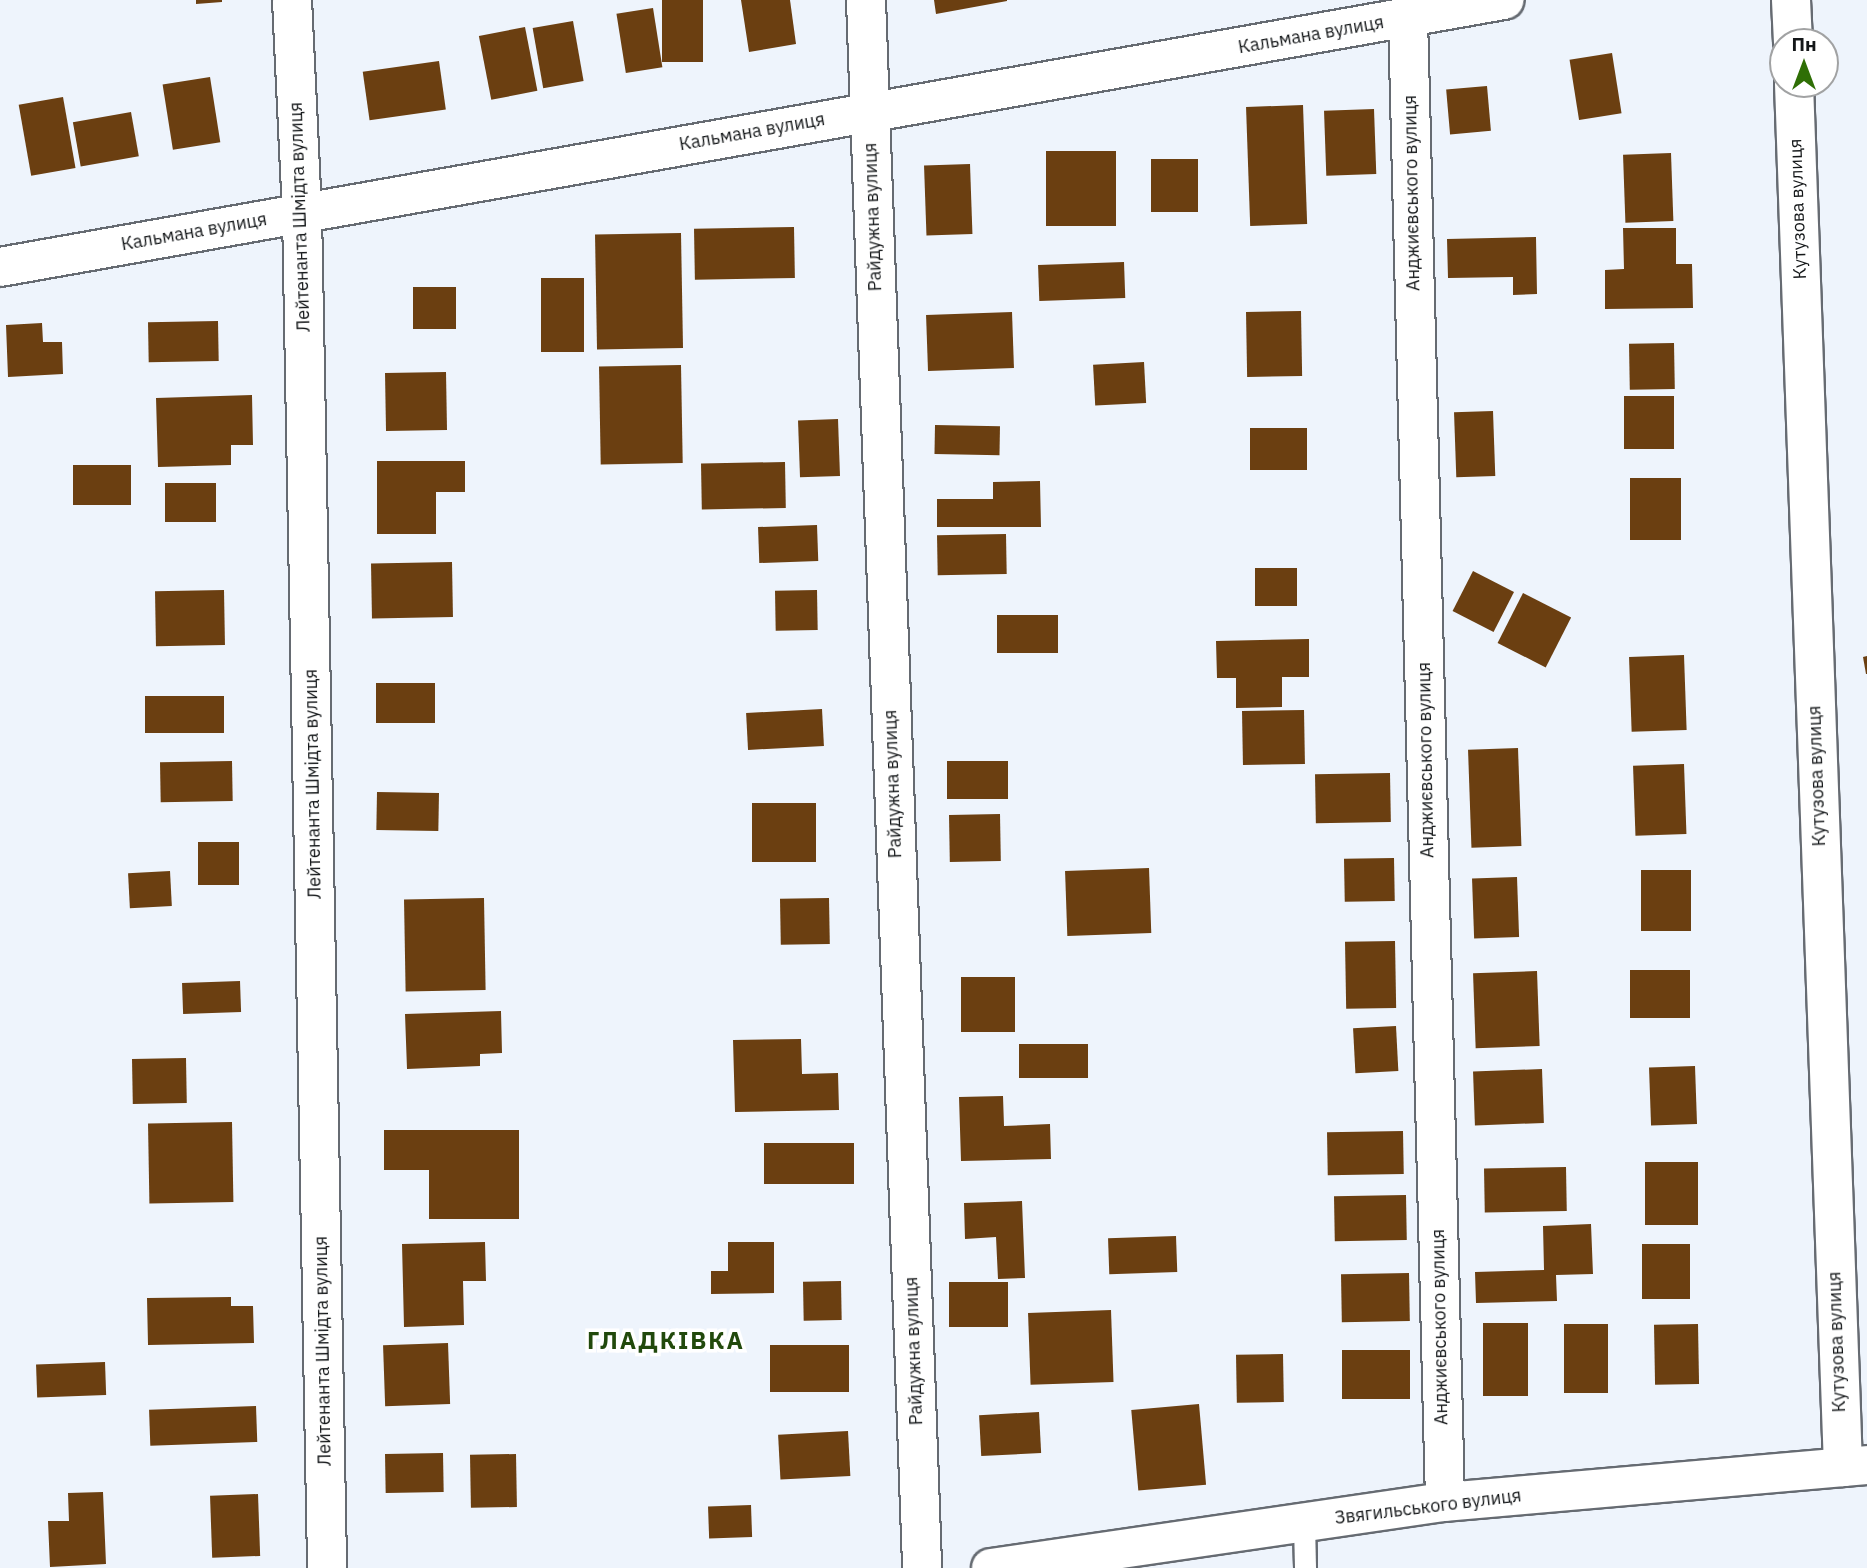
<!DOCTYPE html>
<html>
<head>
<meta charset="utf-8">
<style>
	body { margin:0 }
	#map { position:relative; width:1867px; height:1568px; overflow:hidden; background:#eef4fc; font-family:"IBM Plex Sans",sans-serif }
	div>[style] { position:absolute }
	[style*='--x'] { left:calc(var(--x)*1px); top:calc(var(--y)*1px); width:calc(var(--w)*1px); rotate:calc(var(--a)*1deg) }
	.building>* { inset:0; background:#6b3f11; transform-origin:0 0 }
	.roads { filter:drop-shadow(2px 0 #666b72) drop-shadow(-2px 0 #666b72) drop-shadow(0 2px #666b72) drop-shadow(0 -2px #666b72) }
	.lane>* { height:21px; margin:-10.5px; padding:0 10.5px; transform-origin:10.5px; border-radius:10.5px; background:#fff }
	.street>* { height:38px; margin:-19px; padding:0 19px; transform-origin:19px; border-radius:19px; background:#fff }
	.secondary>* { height:38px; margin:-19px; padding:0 19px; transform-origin:19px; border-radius:19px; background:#fff }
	span { translate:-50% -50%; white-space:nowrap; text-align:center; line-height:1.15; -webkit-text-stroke:7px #fff; paint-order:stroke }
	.street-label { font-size:18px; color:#141719 }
	.district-label { font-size:24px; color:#21490c; font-weight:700; letter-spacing:2px }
	.north { position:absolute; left:1769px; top:28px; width:70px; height:70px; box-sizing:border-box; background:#fff; border:2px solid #a1a2a3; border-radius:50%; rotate:0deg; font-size:19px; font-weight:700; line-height:28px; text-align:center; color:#141719 }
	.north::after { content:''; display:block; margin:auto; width:24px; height:32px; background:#2f6f06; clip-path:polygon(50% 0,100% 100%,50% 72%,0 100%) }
</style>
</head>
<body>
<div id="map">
	<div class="building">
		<div style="clip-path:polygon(196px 0,222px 0,222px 2px,196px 4px)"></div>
		<div style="left:662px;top:0;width:41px;height:62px"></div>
		<div style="clip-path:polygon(741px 0,790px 0,796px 44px,749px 52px)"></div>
		<div style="clip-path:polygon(934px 0,1007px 0,1007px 1px,936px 14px)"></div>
		<div style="left:653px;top:8px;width:60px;height:37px;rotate:81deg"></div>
		<div style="left:573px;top:21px;width:61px;height:41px;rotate:80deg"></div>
		<div style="left:525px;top:27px;width:65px;height:47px;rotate:79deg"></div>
		<div style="left:1612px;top:53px;width:61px;height:43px;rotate:81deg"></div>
		<div style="left:439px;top:61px;width:49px;height:77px;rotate:82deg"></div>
		<div style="left:210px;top:77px;width:66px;height:48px;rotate:81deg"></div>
		<div style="left:1487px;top:86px;width:45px;height:41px;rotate:85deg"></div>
		<div style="left:63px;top:97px;width:72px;height:45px;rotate:80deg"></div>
		<div style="left:1303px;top:105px;width:119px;height:57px;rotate:88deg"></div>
		<div style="left:1374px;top:109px;width:65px;height:50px;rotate:88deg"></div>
		<div style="left:131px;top:112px;width:45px;height:59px;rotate:80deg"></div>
		<div style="left:1046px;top:151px;width:70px;height:75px"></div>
		<div style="left:1671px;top:153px;width:68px;height:48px;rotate:88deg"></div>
		<div style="left:1151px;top:159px;width:47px;height:53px"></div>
		<div style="left:970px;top:164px;width:70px;height:46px;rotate:88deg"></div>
		<div style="left:794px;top:227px;width:51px;height:100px;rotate:89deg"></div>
		<div style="clip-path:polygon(1623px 228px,1676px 228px,1676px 264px,1692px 264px,1693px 308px,1605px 309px,1605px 270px,1624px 269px)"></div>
		<div style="left:681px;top:233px;width:115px;height:86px;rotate:89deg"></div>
		<div style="clip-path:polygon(1536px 237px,1537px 294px,1513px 295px,1513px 277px,1448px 278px,1447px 239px)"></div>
		<div style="left:1124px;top:262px;width:36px;height:86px;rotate:88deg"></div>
		<div style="left:541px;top:278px;width:43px;height:74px"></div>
		<div style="left:413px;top:287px;width:43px;height:42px"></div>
		<div style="left:1301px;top:311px;width:65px;height:55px;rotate:89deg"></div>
		<div style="left:1012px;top:312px;width:56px;height:86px;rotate:88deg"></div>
		<div style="left:218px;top:321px;width:40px;height:70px;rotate:89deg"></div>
		<div style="clip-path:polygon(42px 323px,43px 342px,62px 342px,63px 374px,8px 377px,6px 325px)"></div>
		<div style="left:1674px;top:343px;width:46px;height:45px;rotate:89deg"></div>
		<div style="left:1144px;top:362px;width:41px;height:51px;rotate:87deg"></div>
		<div style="left:681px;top:365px;width:98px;height:82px;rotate:89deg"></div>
		<div style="left:446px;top:372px;width:58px;height:61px;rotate:89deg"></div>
		<div style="clip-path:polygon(252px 395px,253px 445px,231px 445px,231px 465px,158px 467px,156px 398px)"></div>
		<div style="left:1624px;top:396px;width:50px;height:53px"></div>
		<div style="left:1493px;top:411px;width:65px;height:39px;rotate:88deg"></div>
		<div style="left:838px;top:419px;width:57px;height:40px;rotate:88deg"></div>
		<div style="left:935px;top:425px;width:65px;height:29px;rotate:1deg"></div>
		<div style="left:1307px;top:428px;width:42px;height:57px;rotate:90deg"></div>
		<div style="clip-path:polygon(377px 461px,465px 461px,465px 492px,436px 492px,436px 534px,377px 534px)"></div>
		<div style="left:785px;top:462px;width:46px;height:84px;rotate:89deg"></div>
		<div style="left:73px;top:465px;width:58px;height:40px"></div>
		<div style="left:1630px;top:478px;width:51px;height:62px"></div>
		<div style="clip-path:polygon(1040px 481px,1041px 527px,937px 527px,937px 499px,993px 499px,993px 482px)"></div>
		<div style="left:216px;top:483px;width:39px;height:51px;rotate:90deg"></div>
		<div style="left:817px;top:525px;width:36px;height:59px;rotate:88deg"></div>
		<div style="left:1006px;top:534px;width:40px;height:69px;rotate:89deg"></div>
		<div style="left:452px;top:562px;width:55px;height:81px;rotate:89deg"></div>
		<div style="left:1255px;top:568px;width:42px;height:38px"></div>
		<div style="left:1473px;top:571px;width:46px;height:45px;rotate:27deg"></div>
		<div style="left:224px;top:590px;width:55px;height:69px;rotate:89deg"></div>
		<div style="left:817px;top:590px;width:40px;height:42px;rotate:89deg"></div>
		<div style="left:1523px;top:593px;width:54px;height:56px;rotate:27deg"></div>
		<div style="left:1058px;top:615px;width:38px;height:61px;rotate:90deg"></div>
		<div style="clip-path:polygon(1309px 639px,1309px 677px,1282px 677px,1282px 707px,1236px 708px,1236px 678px,1217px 678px,1216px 641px)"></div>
		<div style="left:1684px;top:655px;width:75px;height:55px;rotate:88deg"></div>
		<div style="clip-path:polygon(1867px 656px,1867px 674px,1866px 674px,1863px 657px)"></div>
		<div style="left:376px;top:683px;width:59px;height:40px"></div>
		<div style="left:145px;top:696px;width:79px;height:37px"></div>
		<div style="left:822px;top:709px;width:37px;height:76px;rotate:87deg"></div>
		<div style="left:1304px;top:710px;width:54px;height:62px;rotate:89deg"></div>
		<div style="left:1518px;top:748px;width:98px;height:50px;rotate:88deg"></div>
		<div style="left:232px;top:761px;width:40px;height:72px;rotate:89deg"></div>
		<div style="left:1008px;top:761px;width:38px;height:61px;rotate:90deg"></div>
		<div style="left:1684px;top:764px;width:70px;height:51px;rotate:88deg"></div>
		<div style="left:1390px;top:773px;width:49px;height:75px;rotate:89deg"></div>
		<div style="left:377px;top:792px;width:62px;height:38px;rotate:1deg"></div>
		<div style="left:816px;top:803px;width:59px;height:64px;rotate:90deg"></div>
		<div style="left:1000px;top:814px;width:47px;height:51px;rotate:89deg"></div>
		<div style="left:198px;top:842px;width:41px;height:43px"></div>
		<div style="left:1394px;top:858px;width:43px;height:50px;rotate:89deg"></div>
		<div style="left:1149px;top:868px;width:65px;height:84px;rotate:88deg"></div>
		<div style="left:1641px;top:870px;width:50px;height:61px"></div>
		<div style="left:170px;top:871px;width:35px;height:42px;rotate:87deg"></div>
		<div style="left:1517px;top:877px;width:60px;height:45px;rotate:88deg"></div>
		<div style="left:484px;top:898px;width:92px;height:80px;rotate:89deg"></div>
		<div style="left:829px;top:898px;width:46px;height:49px;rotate:89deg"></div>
		<div style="left:1395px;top:941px;width:67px;height:50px;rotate:89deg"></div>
		<div style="left:1630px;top:970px;width:60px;height:48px"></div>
		<div style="left:1537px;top:971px;width:75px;height:64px;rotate:88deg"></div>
		<div style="left:961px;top:977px;width:54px;height:55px"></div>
		<div style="left:240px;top:981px;width:31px;height:58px;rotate:88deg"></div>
		<div style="clip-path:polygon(501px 1011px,502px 1053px,480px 1054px,480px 1066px,407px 1069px,405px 1014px)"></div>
		<div style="left:1396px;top:1026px;width:45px;height:43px;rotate:87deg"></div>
		<div style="clip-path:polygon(801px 1039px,802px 1074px,838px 1073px,839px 1110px,735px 1112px,733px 1040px)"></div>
		<div style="left:1088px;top:1044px;width:34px;height:69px;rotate:90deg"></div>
		<div style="left:186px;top:1058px;width:45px;height:54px;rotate:89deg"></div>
		<div style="left:1695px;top:1066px;width:58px;height:46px;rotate:88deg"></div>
		<div style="left:1542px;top:1069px;width:54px;height:69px;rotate:88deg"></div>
		<div style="clip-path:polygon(1003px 1096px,1004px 1126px,1050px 1124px,1051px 1159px,961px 1161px,959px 1097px)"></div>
		<div style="left:232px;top:1122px;width:80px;height:84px;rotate:89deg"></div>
		<div style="clip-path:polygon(384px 1130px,519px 1130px,519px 1219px,429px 1219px,429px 1170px,384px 1170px)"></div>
		<div style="left:1403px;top:1131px;width:43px;height:76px;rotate:89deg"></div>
		<div style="left:854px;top:1143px;width:41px;height:90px;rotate:90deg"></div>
		<div style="left:1645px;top:1162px;width:53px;height:63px"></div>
		<div style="left:1566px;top:1167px;width:44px;height:82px;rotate:89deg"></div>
		<div style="left:1406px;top:1195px;width:45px;height:72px;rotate:89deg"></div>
		<div style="clip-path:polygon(1022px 1201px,1025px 1278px,998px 1279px,996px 1237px,965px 1239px,964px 1203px)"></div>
		<div style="clip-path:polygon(1591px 1224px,1593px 1274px,1556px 1275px,1557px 1301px,1476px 1303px,1475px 1272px,1544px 1270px,1543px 1226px)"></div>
		<div style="left:1176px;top:1236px;width:36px;height:68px;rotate:88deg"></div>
		<div style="clip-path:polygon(485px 1242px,486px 1281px,463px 1281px,464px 1325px,404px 1327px,402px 1244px)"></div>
		<div style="clip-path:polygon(728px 1242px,774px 1242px,774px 1293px,711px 1294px,711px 1271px,728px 1271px)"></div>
		<div style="left:1690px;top:1244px;width:55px;height:48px;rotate:90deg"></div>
		<div style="left:1409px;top:1273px;width:48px;height:68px;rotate:89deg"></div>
		<div style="left:841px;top:1281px;width:39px;height:38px;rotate:89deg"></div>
		<div style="left:1008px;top:1282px;width:45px;height:59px;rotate:90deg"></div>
		<div style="clip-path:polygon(231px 1297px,231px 1306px,253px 1306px,254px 1343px,148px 1345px,147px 1298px)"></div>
		<div style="left:1111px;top:1310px;width:72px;height:83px;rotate:88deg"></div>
		<div style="left:1483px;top:1323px;width:45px;height:73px"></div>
		<div style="left:1564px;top:1324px;width:44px;height:69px"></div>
		<div style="left:1698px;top:1324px;width:60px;height:44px;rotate:89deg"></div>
		<div style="left:448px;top:1343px;width:61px;height:65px;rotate:88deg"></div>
		<div style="left:770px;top:1345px;width:79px;height:47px"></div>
		<div style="left:1410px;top:1350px;width:49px;height:68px;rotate:90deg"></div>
		<div style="left:1283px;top:1354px;width:48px;height:47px;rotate:89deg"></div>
		<div style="left:105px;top:1362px;width:33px;height:69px;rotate:88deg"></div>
		<div style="left:1199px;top:1404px;width:81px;height:68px;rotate:85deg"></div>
		<div style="left:256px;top:1406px;width:36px;height:107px;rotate:88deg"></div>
		<div style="left:1039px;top:1412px;width:41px;height:60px;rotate:87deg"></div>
		<div style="left:848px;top:1431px;width:45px;height:70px;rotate:87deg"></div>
		<div style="left:443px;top:1453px;width:39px;height:58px;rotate:89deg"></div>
		<div style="left:516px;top:1454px;width:53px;height:46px;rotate:89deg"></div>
		<div style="clip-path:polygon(103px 1492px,106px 1564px,50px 1567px,48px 1521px,69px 1521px,68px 1493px)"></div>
		<div style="left:258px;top:1494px;width:62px;height:48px;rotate:88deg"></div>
		<div style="left:751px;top:1505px;width:32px;height:43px;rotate:88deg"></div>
	</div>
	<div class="roads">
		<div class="lane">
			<div style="--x:1304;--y:1523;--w:45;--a:88.7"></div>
		</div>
		<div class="street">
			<div style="--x:292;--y:0;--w:212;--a:87.3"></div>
			<div style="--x:302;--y:212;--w:1356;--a:88.94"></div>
			<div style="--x:866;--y:0;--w:1569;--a:87.95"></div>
			<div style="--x:1791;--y:0;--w:42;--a:87.3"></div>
			<div style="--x:1408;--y:18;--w:1484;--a:88.57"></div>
			<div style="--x:1794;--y:84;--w:1384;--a:87.97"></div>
			<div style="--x:0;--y:267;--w:1528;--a:-10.07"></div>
		</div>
		<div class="secondary">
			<div style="--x:991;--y:1568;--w:459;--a:-8.3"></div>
			<div style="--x:1445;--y:1502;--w:424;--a:-5"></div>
		</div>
	</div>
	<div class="street-label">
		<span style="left:1311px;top:35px;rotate:-10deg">Кальмана вулиця</span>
		<span style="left:752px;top:132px;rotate:-10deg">Кальмана вулиця</span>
		<span style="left:1412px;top:193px;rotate:-91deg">Анджиєвського вулиця</span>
		<span style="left:1798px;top:209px;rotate:-92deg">Кутузова вулиця</span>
		<span style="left:300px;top:217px;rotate:-92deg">Лейтенанта Шмідта вулиця</span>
		<span style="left:873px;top:217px;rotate:-92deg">Райдужна вулиця</span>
		<span style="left:194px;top:232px;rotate:-10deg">Кальмана вулиця</span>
		<span style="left:1426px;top:760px;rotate:-91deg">Анджиєвського вулиця</span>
		<span style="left:1817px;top:776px;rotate:-92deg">Кутузова вулиця</span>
		<span style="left:313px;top:784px;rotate:-91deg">Лейтенанта Шмідта вулиця</span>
		<span style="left:893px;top:784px;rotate:-92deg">Райдужна вулиця</span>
		<span style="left:1440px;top:1327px;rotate:-91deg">Анджиєвського вулиця</span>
		<span style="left:1837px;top:1342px;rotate:-92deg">Кутузова вулиця</span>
		<span style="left:323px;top:1351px;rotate:-91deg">Лейтенанта Шмідта вулиця</span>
		<span style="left:914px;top:1351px;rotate:-92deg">Райдужна вулиця</span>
		<span style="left:1428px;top:1507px;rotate:-7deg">Звягильського вулиця</span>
	</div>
	<div class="district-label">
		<span style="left:666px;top:1341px">ГЛАДКІВКА</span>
	</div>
	<div class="north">Пн</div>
</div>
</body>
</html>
